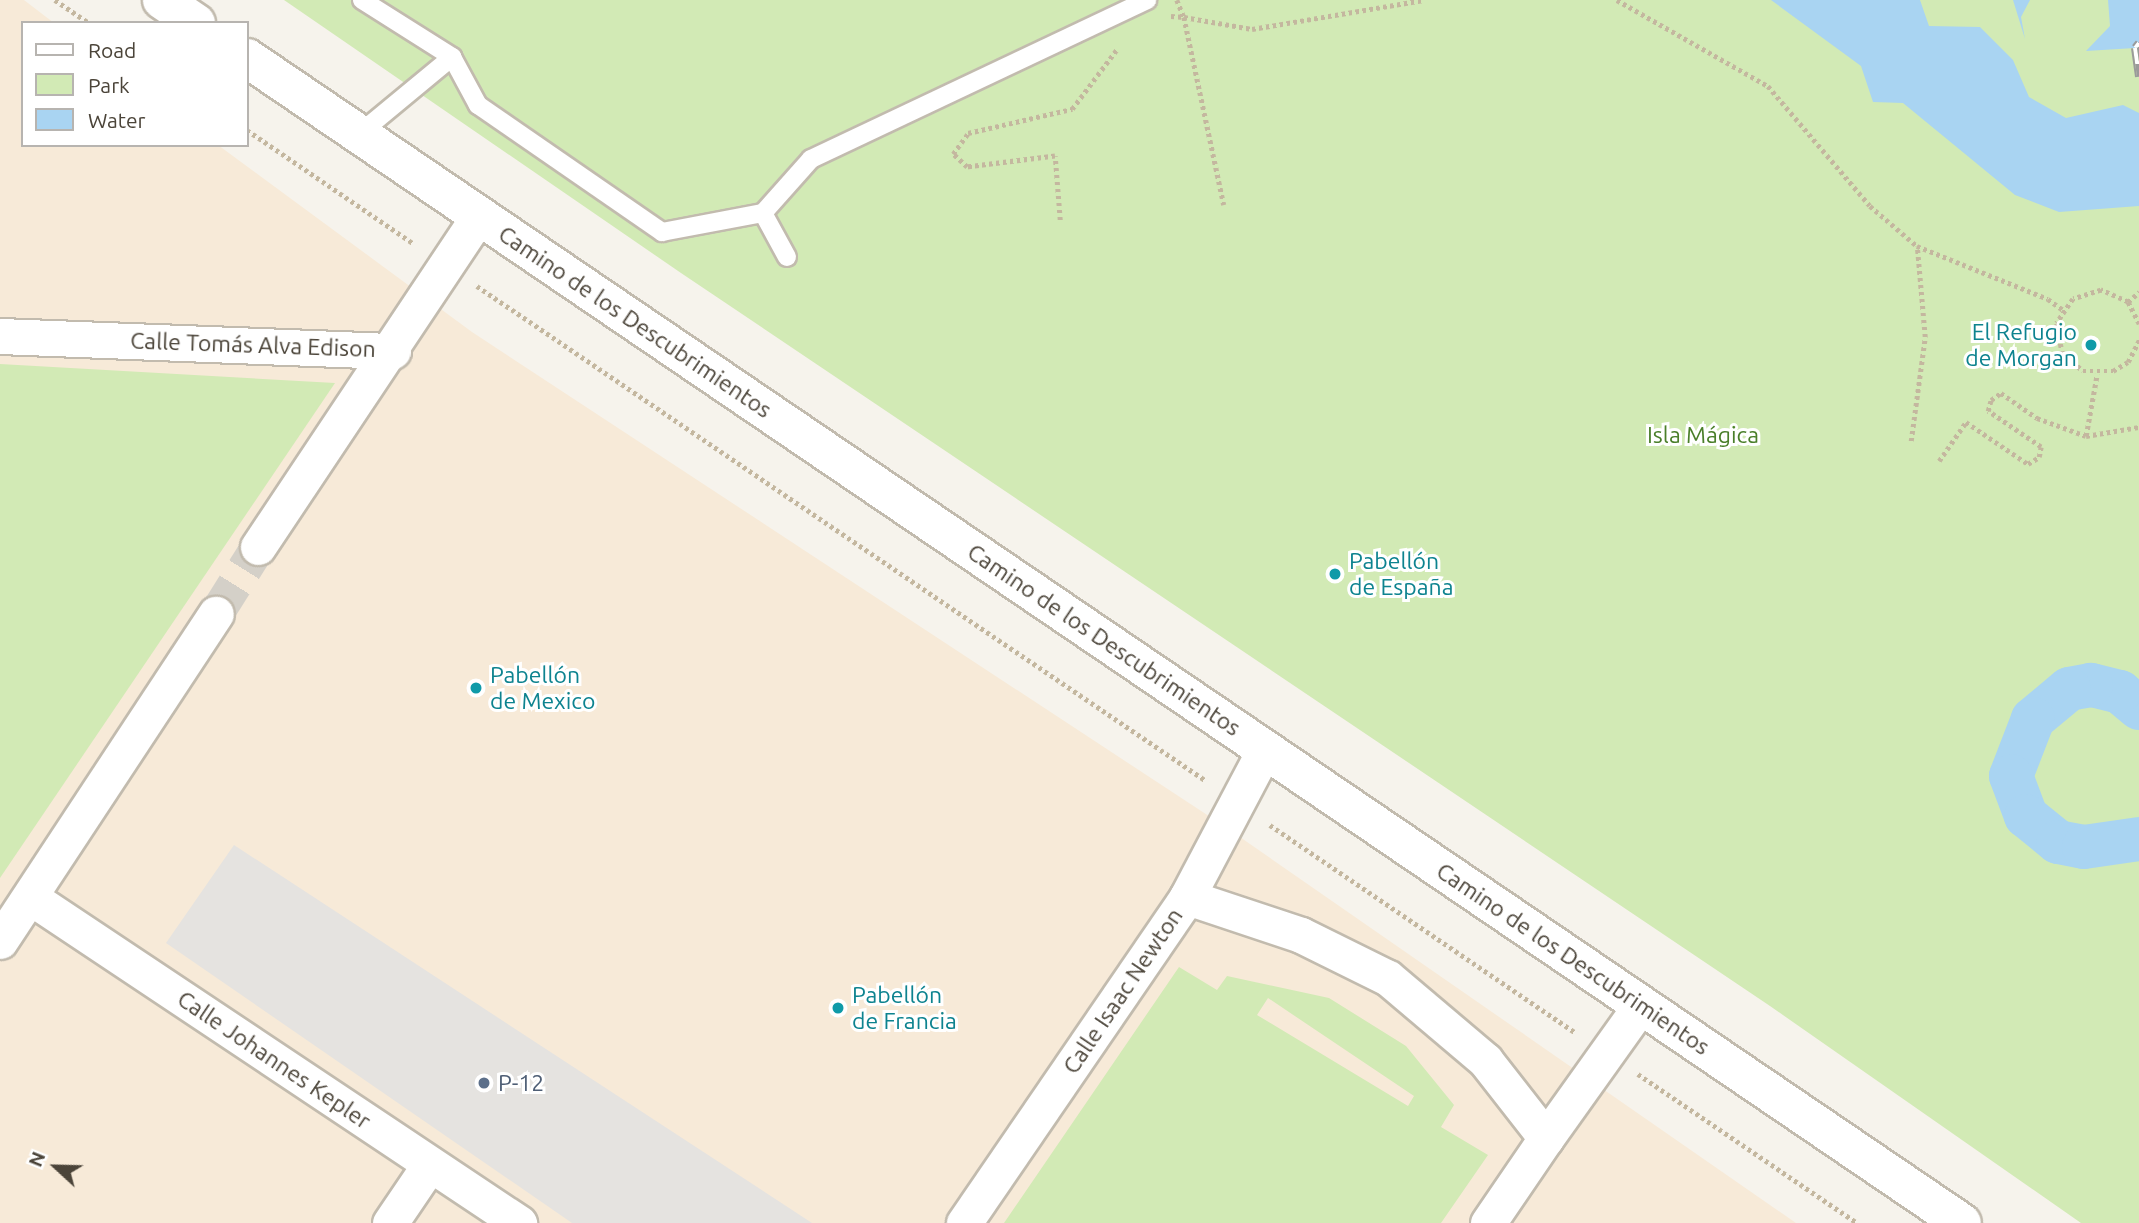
<!DOCTYPE html>
<html>
<head>
<meta charset="utf-8">
<style>
	body { margin:0 }
	#map { position:relative; width:2139px; height:1223px; overflow:hidden; background:#f6f3ec; font-family:Ubuntu,sans-serif }
	div>[style] { position:absolute }
	[style*='--x'] { left:calc(var(--x)*1px); top:calc(var(--y)*1px); width:calc(var(--w)*1px); rotate:calc(var(--a)*1deg) }
	.commercial>* { inset:0; background:#f7ead8 }
	.green>* { inset:0; background:#d2eab5 }
	.parking>* { inset:0; background:#e5e3e0 }
	.water>* { inset:0; background:#a9d4f2 }
	.canal>* { height:44px; margin:-22px; padding:0 22px; transform-origin:22px; border-radius:22px; background:#a9d4f2 }
	.minor-tunnel>* { height:35px; margin-top:-17.5px; transform-origin:0; background:repeating-linear-gradient(90deg,#d4d0c8 0 35px,transparent 0 53px) }
	.path>* { height:4.5px; margin-top:-2.25px; transform-origin:0; background:repeating-linear-gradient(90deg,#c4b79f 0 3.5px,transparent 0 7px) }
	.roads { filter:drop-shadow(2px 0 #c2bbae) drop-shadow(-2px 0 #c2bbae) drop-shadow(0 2px #c2bbae) drop-shadow(0 -2px #c2bbae) }
	.service>* { height:18px; margin:-9px; padding:0 9px; transform-origin:9px; border-radius:9px; background:#fff }
	.minor>* { height:35px; margin:-17.5px; padding:0 17.5px; transform-origin:17.5px; border-radius:17.5px; background:#fff }
	.tertiary>* { height:38px; margin:-19px; padding:0 19px; transform-origin:19px; border-radius:19px; background:#fff }
	.rail>* { height:8px; margin-top:-4px; transform-origin:0; background:repeating-linear-gradient(90deg,#fff 0 16px,#9a9a9a 0 32px); box-sizing:border-box; border-block:2px solid #9a9a9a }
	.dots>* { width:19px; height:19px; translate:-50% -50%; box-sizing:border-box; border:4px solid #fff; border-radius:50% }
	span { translate:-50% -50%; white-space:nowrap; text-align:center; line-height:1.15; -webkit-text-stroke:6px #fff; paint-order:stroke }
	.street-label { font-size:23px; color:#4b4439 }
	.culture-label { font-size:23px; color:#0d838f }
	.right { translate:-100% -50%; text-align:right }
	.left { translate:0 -50%; text-align:left }
	.park-label { font-size:23px; color:#4a7f2a }
	.service-label { font-size:23px; color:#4e5e75 }
	.legend { position:absolute; left:21px; top:21px; width:228px; height:126px; box-sizing:border-box; background:#fff; border:2px solid #b7b4b0; margin:0; padding:9px 12px; list-style:none; font-size:21px; color:#4b4439 }
	.legend li { display:flex; align-items:center; gap:14px; height:35px }
	.legend b { width:35px; border:2px solid #b7b4b0 }
	.north { position:absolute; left:21px; top:1132px; width:70px; height:70px; -webkit-text-stroke:5px #fff; paint-order:stroke; rotate:292deg; font-size:19px; font-weight:700; line-height:28px; text-align:center; color:#4b4439 }
	.north::after { content:''; display:block; margin:auto; width:24px; height:32px; background:#4b4439; clip-path:polygon(50% 0,100% 100%,50% 72%,0 100%) }
</style>
</head>
<body>
<div id="map">
	<div class="commercial">
		<div style="clip-path:polygon(0 0,24px 0,54px 23px,23px 23px,23px 145px,218px 145px,472px 332px,1224px 826px,1796px 1223px,0 1223px)"></div>
	</div>
	<div class="green">
		<div style="clip-path:polygon(284px 0,2139px 0,2139px 1223px,2081px 1223px,1770px 1006px,681px 273px)"></div>
		<div style="clip-path:polygon(0 364px,335px 383px,0 878px)"></div>
		<div style="clip-path:polygon(evenodd,1179px 967px,1217px 990px,1227px 976px,1329px 998px,1406px 1046px,1454px 1105px,1441px 1127px,1488px 1155px,1441px 1223px,1004px 1223px,1179px 967px,1268px 998px,1414px 1096px,1408px 1106px,1257px 1015px,1268px 998px)"></div>
	</div>
	<div class="parking">
		<div style="clip-path:polygon(234px 845px,812px 1223px,572px 1223px,166px 943px)"></div>
	</div>
	<div class="water">
		<div style="clip-path:polygon(1771px 0,1920px 0,1929px 26px,1980px 27px,2013px 60px,2029px 97px,2066px 118px,2123px 105px,2139px 113px,2139px 206px,2059px 212px,2015px 195px,1903px 103px,1873px 102px,1861px 66px)"></div>
		<div style="clip-path:polygon(2013px 0,2030px 0,2021px 17px,2025px 39px)"></div>
		<div style="clip-path:polygon(2108px 0,2139px 0,2139px 43px,2135px 48px,2086px 51px,2110px 26px)"></div>
	</div>
	<div class="canal">
		<div style="--x:2139;--y:708;--w:25;--a:-140"></div>
		<div style="--x:2120;--y:692;--w:30;--a:-166"></div>
		<div style="--x:2091;--y:685;--w:22;--a:170"></div>
		<div style="--x:2069;--y:689;--w:47;--a:140.2"></div>
		<div style="--x:2033;--y:719;--w:61;--a:111.1"></div>
		<div style="--x:2011;--y:776;--w:43;--a:69.4"></div>
		<div style="--x:2026;--y:816;--w:41;--a:39.1"></div>
		<div style="--x:2058;--y:842;--w:26;--a:11"></div>
		<div style="--x:2084;--y:847;--w:56;--a:-8.3"></div>
	</div>
	<div class="minor-tunnel">
		<div style="--x:216;--y:614;--w:79;--a:-57.9"></div>
	</div>
	<div class="path">
		<div style="--x:55;--y:0;--w:41;--a:34.1"></div>
		<div style="--x:1177;--y:0;--w:18;--a:68"></div>
		<div style="--x:1184;--y:17;--w:69;--a:10"></div>
		<div style="--x:1252;--y:29;--w:174;--a:-9.6"></div>
		<div style="--x:1617;--y:0;--w:174;--a:29.7"></div>
		<div style="--x:1768;--y:86;--w:157;--a:49.6"></div>
		<div style="--x:1870;--y:206;--w:62;--a:40.4"></div>
		<div style="--x:1917;--y:246;--w:141;--a:22"></div>
		<div style="--x:2048;--y:299;--w:19;--a:36"></div>
		<div style="--x:1171;--y:16;--w:13;--a:4"></div>
		<div style="--x:1184;--y:17;--w:192;--a:78"></div>
		<div style="--x:247;--y:130;--w:202;--a:34.3"></div>
		<div style="--x:1060;--y:220;--w:64;--a:-94.5"></div>
		<div style="--x:1055;--y:156;--w:89;--a:172.9"></div>
		<div style="--x:967;--y:167;--w:19;--a:-137"></div>
		<div style="--x:953;--y:154;--w:26;--a:-54"></div>
		<div style="--x:968;--y:133;--w:107;--a:-13"></div>
		<div style="--x:1072;--y:109;--w:75;--a:-53.1"></div>
		<div style="--x:477;--y:286;--w:880;--a:34.16"></div>
		<div style="--x:2128;--y:302;--w:15;--a:-42"></div>
		<div style="--x:2139;--y:324;--w:25;--a:-117"></div>
		<div style="--x:2128;--y:302;--w:30;--a:-156"></div>
		<div style="--x:2101;--y:290;--w:29;--a:162"></div>
		<div style="--x:2073;--y:299;--w:29;--a:124"></div>
		<div style="--x:2057;--y:323;--w:29;--a:80"></div>
		<div style="--x:2062;--y:352;--w:28;--a:42"></div>
		<div style="--x:2083;--y:371;--w:30;--a:0"></div>
		<div style="--x:2113;--y:371;--w:17;--a:-31"></div>
		<div style="--x:2128;--y:362;--w:25;--a:-63"></div>
		<div style="--x:2086;--y:436;--w:63;--a:-79.9"></div>
		<div style="--x:1911;--y:441;--w:105;--a:-82.3"></div>
		<div style="--x:1925;--y:337;--w:91;--a:-95"></div>
		<div style="--x:1939;--y:461;--w:47;--a:-55.3"></div>
		<div style="--x:1966;--y:422;--w:75;--a:34.1"></div>
		<div style="--x:2028;--y:464;--w:13;--a:-32"></div>
		<div style="--x:2039;--y:457;--w:10;--a:-79"></div>
		<div style="--x:2041;--y:447;--w:64;--a:-145.8"></div>
		<div style="--x:1988;--y:411;--w:11;--a:-75"></div>
		<div style="--x:1991;--y:400;--w:12;--a:-35"></div>
		<div style="--x:2001;--y:393;--w:44;--a:34.8"></div>
		<div style="--x:2037;--y:418;--w:52;--a:20.2"></div>
		<div style="--x:2086;--y:436;--w:54;--a:-9.6"></div>
		<div style="--x:1270;--y:825;--w:369;--a:34.2"></div>
		<div style="--x:1638;--y:1074;--w:265;--a:34.2"></div>
	</div>
	<div class="roads">
		<div class="service">
			<div style="--x:362;--y:0;--w:107;--a:32.3"></div>
			<div style="--x:452;--y:57;--w:55;--a:61.6"></div>
			<div style="--x:478;--y:105;--w:224;--a:34.6"></div>
			<div style="--x:662;--y:232;--w:103;--a:-10.7"></div>
			<div style="--x:763;--y:213;--w:72;--a:-48.4"></div>
			<div style="--x:811;--y:159;--w:372;--a:-25.3"></div>
			<div style="--x:359;--y:134;--w:121;--a:-39.6"></div>
			<div style="--x:763;--y:213;--w:50;--a:61.4"></div>
		</div>
		<div class="minor">
			<div style="--x:0;--y:336;--w:393;--a:2.2"></div>
			<div style="--x:258;--y:547;--w:398;--a:-56.3"></div>
			<div style="--x:30;--y:897;--w:588;--a:33.69"></div>
			<div style="--x:1187;--y:897;--w:167;--a:-62.2"></div>
			<div style="--x:0;--y:941;--w:392;--a:-56.6"></div>
			<div style="--x:1546;--y:1138;--w:163;--a:-54.5"></div>
			<div style="--x:390;--y:1223;--w:71;--a:-55.9"></div>
			<div style="--x:964;--y:1223;--w:395;--a:-55.6"></div>
			<div style="--x:1187;--y:897;--w:120;--a:18.4"></div>
			<div style="--x:1301;--y:935;--w:97;--a:26.3"></div>
			<div style="--x:1388;--y:978;--w:127;--a:40.2"></div>
			<div style="--x:1485;--y:1060;--w:99;--a:52"></div>
			<div style="--x:1546;--y:1138;--w:103;--a:124.3"></div>
		</div>
		<div class="tertiary">
			<div style="--x:162;--y:0;--w:41;--a:34.1"></div>
			<div style="--x:247;--y:58;--w:2073;--a:34.19"></div>
		</div>
	</div>
	<div class="rail">
		<div style="--x:2139;--y:43;--w:6;--a:129"></div>
		<div style="--x:2135;--y:48;--w:29;--a:82"></div>
	</div>
	<div class="dots">
		<div style="left:2091px;top:345px;background:#0f9aa8"></div>
		<div style="left:1335px;top:574px;background:#0f9aa8"></div>
		<div style="left:476px;top:688px;background:#0f9aa8"></div>
		<div style="left:838px;top:1008px;background:#0f9aa8"></div>
		<div style="left:484px;top:1083px;background:#5c6f8a"></div>
	</div>
	<div class="street-label">
		<span style="left:635px;top:322px;rotate:34deg">Camino de los Descubrimientos</span>
		<span style="left:253px;top:345px;rotate:2deg">Calle Tomás Alva Edison</span>
		<span style="left:1104px;top:640px;rotate:34deg">Camino de los Descubrimientos</span>
		<span style="left:1573px;top:959px;rotate:34deg">Camino de los Descubrimientos</span>
		<span style="left:1123px;top:991px;rotate:-56deg">Calle Isaac Newton</span>
		<span style="left:274px;top:1060px;rotate:34deg">Calle Johannes Kepler</span>
	</div>
	<div class="culture-label">
		<span class="right" style="left:2077px;top:345px">El Refugio<br>de Morgan</span>
		<span class="left" style="left:1349px;top:574px">Pabellón<br>de España</span>
		<span class="left" style="left:490px;top:688px">Pabellón<br>de Mexico</span>
		<span class="left" style="left:852px;top:1008px">Pabellón<br>de Francia</span>
	</div>
	<div class="park-label">
		<span style="left:1703px;top:435px">Isla Mágica</span>
	</div>
	<div class="service-label">
		<span class="left" style="left:498px;top:1083px">P-12</span>
	</div>
	<ul class="legend">
	<li><b style="height:9px;background:#fff"></b>Road</li>
	<li><b style="height:19px;background:#d2eab5"></b>Park</li>
	<li><b style="height:19px;background:#a9d4f2"></b>Water</li>
	</ul>
	<div class="north">N</div>
</div>
</body>
</html>
